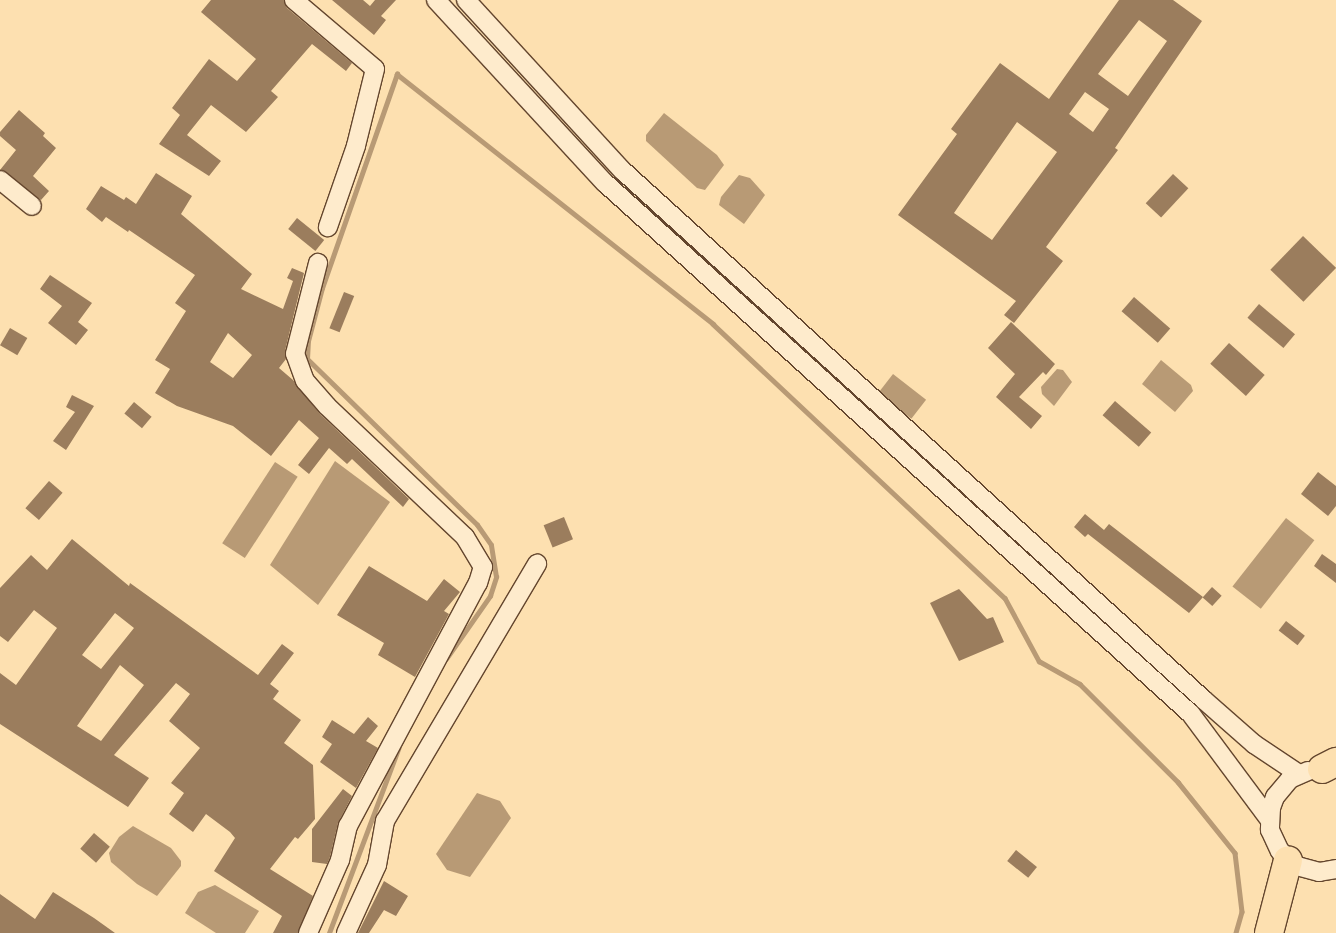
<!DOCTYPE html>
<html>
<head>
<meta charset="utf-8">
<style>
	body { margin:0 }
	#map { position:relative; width:1336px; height:933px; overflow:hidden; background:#fde0b0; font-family:"Old Standard TT",serif }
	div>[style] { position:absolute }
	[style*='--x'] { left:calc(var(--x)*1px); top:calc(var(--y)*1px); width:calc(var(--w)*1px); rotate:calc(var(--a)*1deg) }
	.water>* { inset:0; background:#b89a75; transform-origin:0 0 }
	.stream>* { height:4.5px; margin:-2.25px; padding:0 2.25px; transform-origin:2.25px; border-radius:2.25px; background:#b89a75 }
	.building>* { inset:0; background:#9b7d5d; transform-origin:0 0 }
	.roads { filter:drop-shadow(1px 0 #64462e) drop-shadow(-1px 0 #64462e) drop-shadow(0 1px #64462e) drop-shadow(0 -1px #64462e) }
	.minor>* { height:18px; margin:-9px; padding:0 9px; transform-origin:9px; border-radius:9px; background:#feebcc }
	.primary>* { height:28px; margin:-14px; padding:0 14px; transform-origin:14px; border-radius:14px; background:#fde0b0 }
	span { translate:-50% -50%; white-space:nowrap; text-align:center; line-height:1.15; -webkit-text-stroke:4px #feebcc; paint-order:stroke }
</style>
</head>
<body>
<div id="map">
	<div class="water">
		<div style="clip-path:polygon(664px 113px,717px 155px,724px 165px,705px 190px,697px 188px,646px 141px,646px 135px)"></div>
		<div style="clip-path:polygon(739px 175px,750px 178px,765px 195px,744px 224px,719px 205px,721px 197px)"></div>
		<div style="clip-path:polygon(1161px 360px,1191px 385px,1193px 391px,1175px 412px,1142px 384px)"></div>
		<div style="clip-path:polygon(1057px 369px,1063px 370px,1072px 382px,1054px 406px,1042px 394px,1041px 387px)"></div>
		<div style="left:893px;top:374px;width:42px;height:24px;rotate:38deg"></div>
		<div style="clip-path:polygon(335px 461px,390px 502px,318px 605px,270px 565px)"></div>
		<div style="left:275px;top:462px;width:27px;height:97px;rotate:33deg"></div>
		<div style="left:1286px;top:518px;width:36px;height:87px;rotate:38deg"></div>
		<div style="clip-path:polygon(477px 793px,500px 801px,511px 818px,470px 877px,447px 870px,436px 854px)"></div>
		<div style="clip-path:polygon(133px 826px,171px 848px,181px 861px,181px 866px,157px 896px,137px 884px,111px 862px,109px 853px,119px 837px)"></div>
		<div style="clip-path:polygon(215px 885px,259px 911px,245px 933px,216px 933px,185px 913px,198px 892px)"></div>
	</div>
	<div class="stream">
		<div style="--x:446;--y:659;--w:77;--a:-55.1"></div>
		<div style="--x:490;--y:596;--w:20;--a:-72"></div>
		<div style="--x:496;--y:577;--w:32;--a:-99"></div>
		<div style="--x:491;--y:545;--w:24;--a:-125"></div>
		<div style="--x:477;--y:525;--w:238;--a:-135.7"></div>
		<div style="--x:307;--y:359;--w:18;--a:-87"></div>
		<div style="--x:308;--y:341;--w:55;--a:-75.2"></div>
		<div style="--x:322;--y:288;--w:227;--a:-70.7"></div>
		<div style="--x:397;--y:74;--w:403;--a:38.3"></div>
		<div style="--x:713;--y:324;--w:400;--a:43.2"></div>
		<div style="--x:1005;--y:598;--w:72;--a:61.6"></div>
		<div style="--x:1039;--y:661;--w:47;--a:29.3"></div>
		<div style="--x:1080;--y:684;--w:139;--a:45"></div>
		<div style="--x:1178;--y:782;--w:91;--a:51.2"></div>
		<div style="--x:1235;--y:853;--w:59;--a:83.2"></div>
		<div style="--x:1242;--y:912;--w:22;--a:106"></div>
		<div style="--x:329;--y:933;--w:197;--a:-69.4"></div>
	</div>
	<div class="building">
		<div style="clip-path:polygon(211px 0,284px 0,287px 8px,352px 63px,346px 71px,312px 44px,271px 91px,278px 97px,246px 132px,211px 105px,187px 135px,221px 161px,209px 176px,159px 144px,180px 115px,172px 108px,209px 59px,237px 81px,256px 59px,201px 12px)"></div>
		<div style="clip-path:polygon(332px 0,363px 0,370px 6px,375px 0,396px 0,381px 16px,386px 20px,374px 35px)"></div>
		<div style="clip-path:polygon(evenodd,1119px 0,1173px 0,1202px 21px,1115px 148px,1118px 150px,1046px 247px,1063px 261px,1014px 323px,1004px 315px,1016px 301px,898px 215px,957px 134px,951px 129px,1000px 63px,1049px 99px,1119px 0,1139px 20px,1167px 41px,1128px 96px,1098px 74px,1139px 20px,1119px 0,1085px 92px,1109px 109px,1093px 132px,1069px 114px,1085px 92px,1119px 0,1017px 122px,1057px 152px,992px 240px,954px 213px,1017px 122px)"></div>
		<div style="clip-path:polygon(19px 110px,45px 133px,43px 136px,56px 148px,33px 176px,49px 191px,41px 200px,0 170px,16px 150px,0 136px,0 132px)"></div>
		<div style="clip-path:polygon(evenodd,156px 173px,192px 196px,181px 214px,252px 274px,241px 289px,283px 309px,293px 281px,287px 278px,292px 268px,304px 273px,285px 351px,286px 359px,279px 368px,293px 380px,320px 414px,409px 499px,403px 507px,352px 459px,347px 464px,329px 448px,309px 474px,298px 465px,319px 438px,299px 420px,271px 456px,233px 426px,177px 406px,155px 393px,170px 369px,155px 360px,186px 311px,175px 303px,195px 275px,129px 230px,128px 232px,106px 217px,102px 222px,86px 209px,101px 186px,124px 200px,126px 197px,136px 204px,156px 173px,228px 333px,252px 355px,233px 378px,210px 362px,228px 333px)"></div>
		<div style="left:1173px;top:174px;width:21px;height:40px;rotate:43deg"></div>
		<div style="left:297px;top:218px;width:35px;height:14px;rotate:39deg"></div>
		<div style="left:1303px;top:236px;width:46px;height:47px;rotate:44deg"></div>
		<div style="clip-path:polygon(50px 275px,92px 303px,78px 322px,88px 330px,76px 345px,48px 323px,62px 306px,40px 289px)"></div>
		<div style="left:344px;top:292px;width:11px;height:39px;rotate:22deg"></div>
		<div style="left:1134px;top:297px;width:48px;height:19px;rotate:41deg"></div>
		<div style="left:1259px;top:304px;width:47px;height:18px;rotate:40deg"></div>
		<div style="clip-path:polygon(1011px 322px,1055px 364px,1046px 375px,1043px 372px,1019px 397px,1042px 416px,1031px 429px,996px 397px,1015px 374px,988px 348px)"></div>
		<div style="left:10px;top:328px;width:20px;height:20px;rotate:30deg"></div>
		<div style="left:1229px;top:343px;width:48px;height:28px;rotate:42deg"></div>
		<div style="clip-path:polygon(72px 395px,94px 406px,66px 450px,53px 441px,75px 412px,66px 407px)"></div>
		<div style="left:1115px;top:401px;width:48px;height:19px;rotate:41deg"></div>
		<div style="left:134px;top:402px;width:23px;height:15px;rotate:40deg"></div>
		<div style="clip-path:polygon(1318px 472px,1336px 486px,1336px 506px,1328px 516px,1301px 494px)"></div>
		<div style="left:49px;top:481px;width:18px;height:36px;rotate:41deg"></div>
		<div style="clip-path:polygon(1085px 514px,1104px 530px,1109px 524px,1203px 597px,1189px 613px,1088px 534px,1085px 537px,1074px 527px)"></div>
		<div style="left:564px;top:517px;width:24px;height:22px;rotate:68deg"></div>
		<div style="clip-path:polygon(evenodd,72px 539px,129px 586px,130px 583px,258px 675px,282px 644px,294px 653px,270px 684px,279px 691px,273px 699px,301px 720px,284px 743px,313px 765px,315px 819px,298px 839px,295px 837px,270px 869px,313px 896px,298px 933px,273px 933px,282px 916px,214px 871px,235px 838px,230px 832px,206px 814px,193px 832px,169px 814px,184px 793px,171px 783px,200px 748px,169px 721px,190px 694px,176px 683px,114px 755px,149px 778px,128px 807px,0 724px,0 673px,16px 685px,57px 628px,34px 610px,8px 642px,0 636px,0 588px,31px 555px,47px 570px,72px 539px,115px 613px,134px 628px,101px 669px,82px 655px,115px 613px,72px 539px,120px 665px,144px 685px,101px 741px,77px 726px,120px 665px)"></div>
		<div style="clip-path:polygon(1322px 554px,1336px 564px,1336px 583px,1314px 566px)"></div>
		<div style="clip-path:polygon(369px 566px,427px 601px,444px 579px,460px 592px,444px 611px,449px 614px,415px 677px,378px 655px,384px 643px,337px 615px)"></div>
		<div style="left:1212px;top:587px;width:13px;height:14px;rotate:42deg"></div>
		<div style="clip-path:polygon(959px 589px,987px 619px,993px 617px,1004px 642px,959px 661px,930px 603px)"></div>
		<div style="left:1286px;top:621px;width:24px;height:12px;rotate:38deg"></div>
		<div style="clip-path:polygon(368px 717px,378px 726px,366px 741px,378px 748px,356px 788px,320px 762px,332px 744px,322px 737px,332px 720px,354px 734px)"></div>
		<div style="clip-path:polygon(343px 789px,352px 796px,338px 823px,330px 857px,327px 864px,312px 862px,312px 829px)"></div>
		<div style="left:94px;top:833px;width:21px;height:21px;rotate:41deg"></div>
		<div style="left:1016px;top:850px;width:27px;height:14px;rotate:39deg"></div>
		<div style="clip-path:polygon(384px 881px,408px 896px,396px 916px,384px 910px,369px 933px,358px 933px)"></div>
		<div style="clip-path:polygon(53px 892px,94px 918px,115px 933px,0 933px,0 894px,35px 919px)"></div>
	</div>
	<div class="roads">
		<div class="minor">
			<div style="--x:294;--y:0;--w:106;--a:40.4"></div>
			<div style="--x:375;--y:69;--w:79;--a:103.9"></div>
			<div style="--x:356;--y:146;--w:86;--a:109.1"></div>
			<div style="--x:436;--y:0;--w:248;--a:47.3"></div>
			<div style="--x:604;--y:182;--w:792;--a:42.19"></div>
			<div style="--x:1191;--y:714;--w:131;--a:53.4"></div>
			<div style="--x:466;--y:0;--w:231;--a:47.5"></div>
			<div style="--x:622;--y:170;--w:787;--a:42.32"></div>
			<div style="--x:1204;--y:700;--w:67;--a:41.3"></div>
			<div style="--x:1254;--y:744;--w:54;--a:33.7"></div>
			<div style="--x:0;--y:180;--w:41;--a:39.1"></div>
			<div style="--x:1308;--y:771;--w:20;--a:156"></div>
			<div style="--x:1290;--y:779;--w:23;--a:130"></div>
			<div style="--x:1275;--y:797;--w:12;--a:110"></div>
			<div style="--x:1271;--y:808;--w:22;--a:93"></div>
			<div style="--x:1270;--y:830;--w:23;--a:65"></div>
			<div style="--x:1280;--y:851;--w:23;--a:41"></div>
			<div style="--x:1297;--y:866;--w:23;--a:15"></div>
			<div style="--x:1319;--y:872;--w:17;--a:-10"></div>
			<div style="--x:308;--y:933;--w:80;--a:-66.3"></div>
			<div style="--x:340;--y:860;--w:35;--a:-77"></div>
			<div style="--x:348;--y:826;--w:276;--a:-61.9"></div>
			<div style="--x:478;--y:583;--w:17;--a:-73"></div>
			<div style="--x:483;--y:567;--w:35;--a:-121"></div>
			<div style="--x:465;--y:537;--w:190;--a:-136.5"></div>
			<div style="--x:327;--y:406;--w:33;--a:-131"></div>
			<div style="--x:305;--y:381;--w:29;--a:-110"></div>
			<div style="--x:295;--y:354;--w:94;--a:-75.8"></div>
			<div style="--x:346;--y:933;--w:75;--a:-65.5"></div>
			<div style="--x:377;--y:865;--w:45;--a:-79.7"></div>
			<div style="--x:385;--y:821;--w:299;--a:-59.4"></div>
		</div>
		<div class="primary">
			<div style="--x:1322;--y:769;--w:16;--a:-27"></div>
			<div style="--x:1269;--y:933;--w:75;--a:-75.4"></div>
		</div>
	</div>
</div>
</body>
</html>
